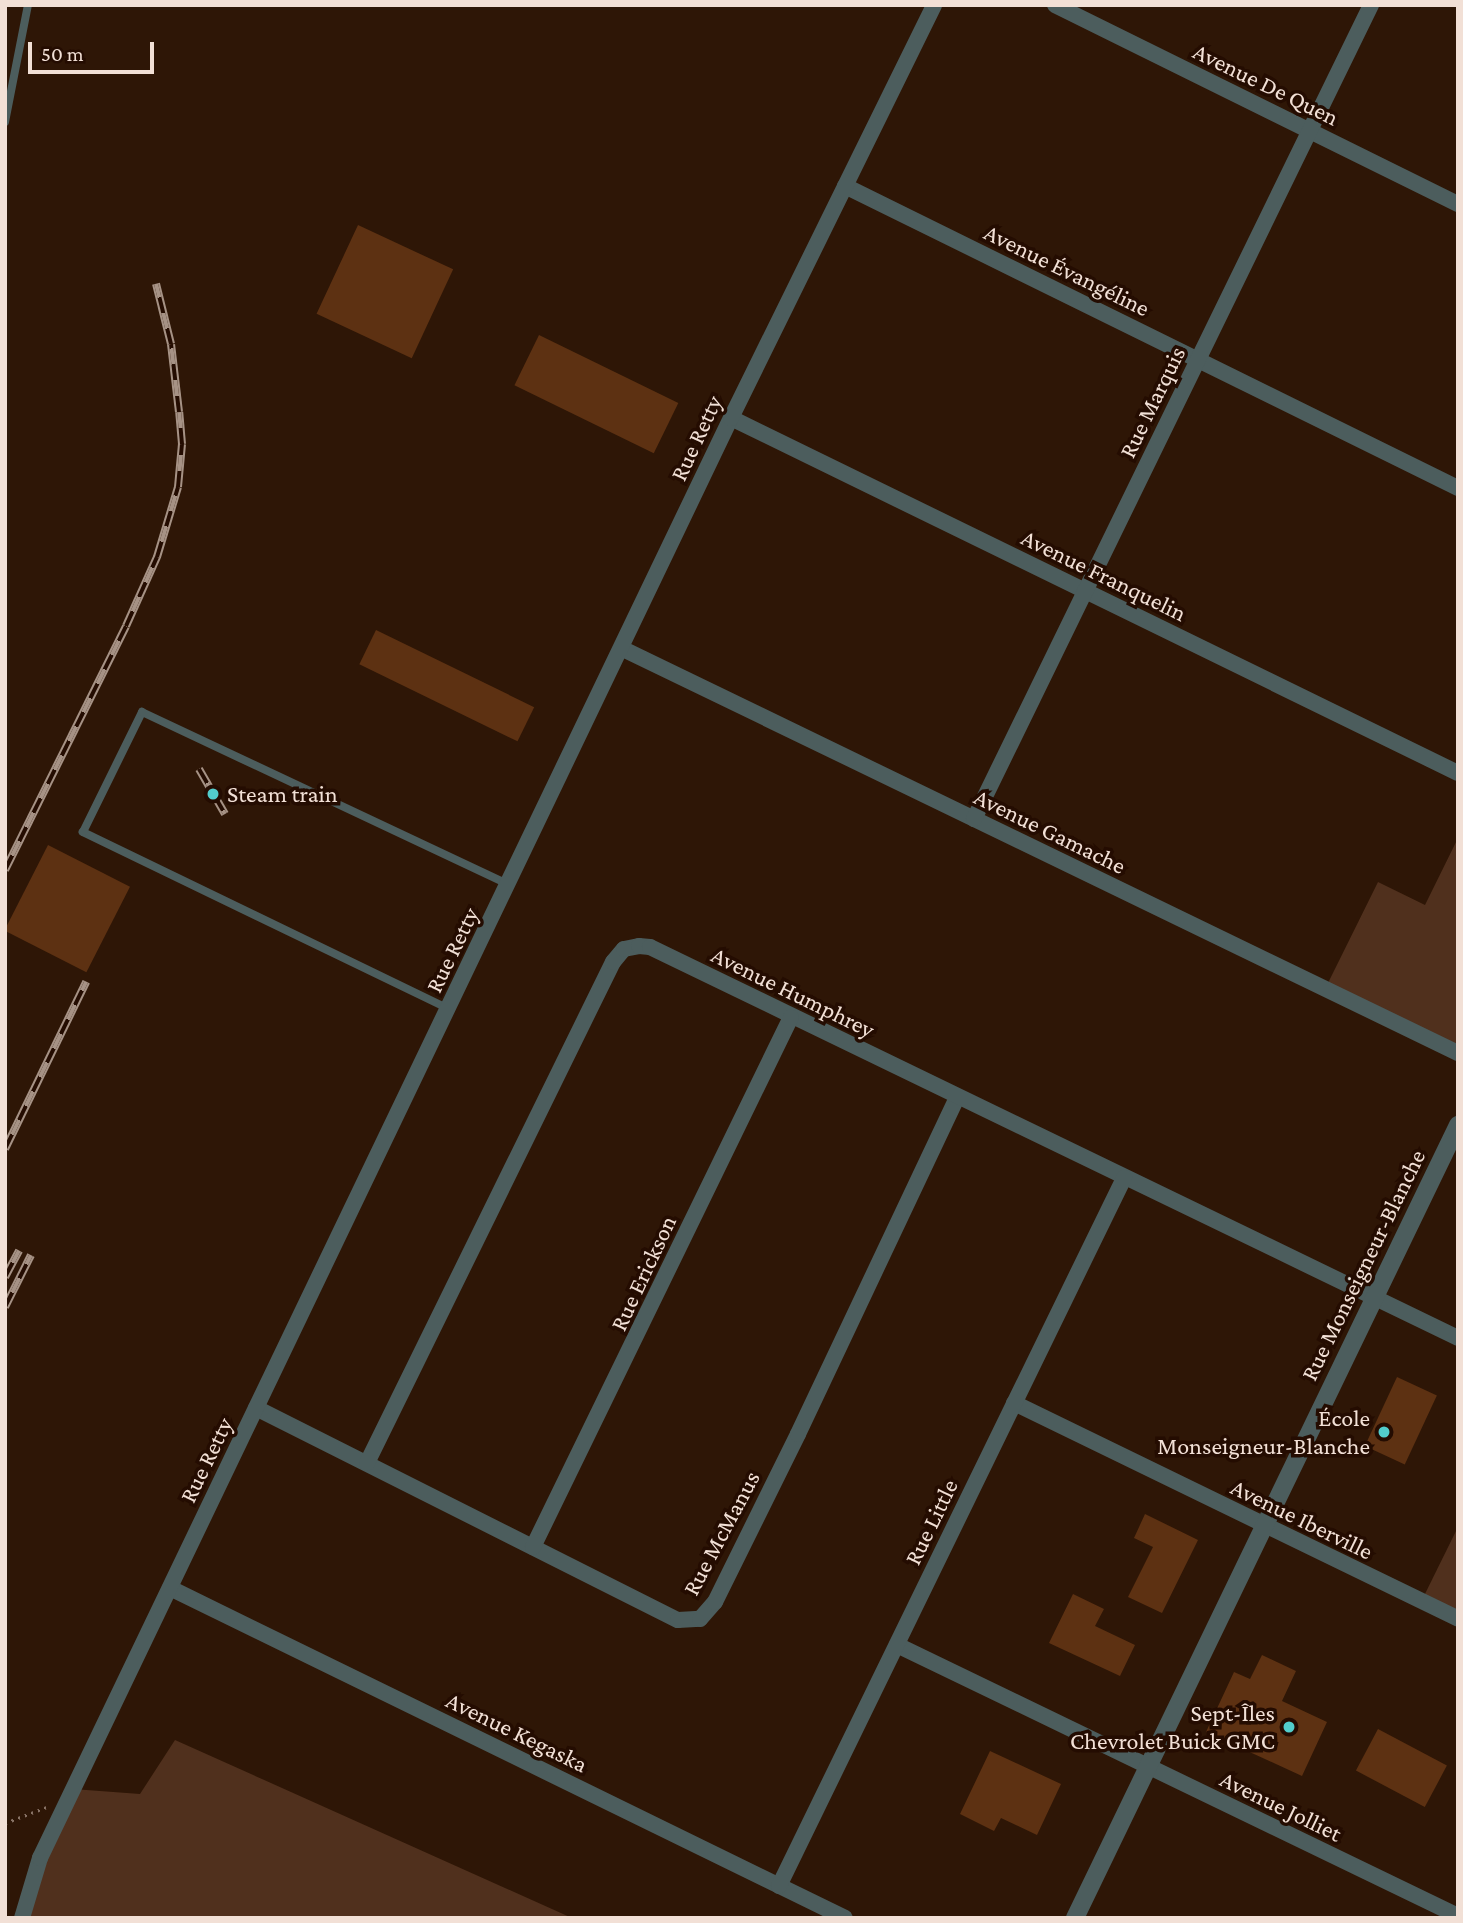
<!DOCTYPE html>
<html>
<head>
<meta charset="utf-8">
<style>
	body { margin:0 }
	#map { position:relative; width:1463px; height:1923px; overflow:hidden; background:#2e1606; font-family:"Crimson Pro",serif }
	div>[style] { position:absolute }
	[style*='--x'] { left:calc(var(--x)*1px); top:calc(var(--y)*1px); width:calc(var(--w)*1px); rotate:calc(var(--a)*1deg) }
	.green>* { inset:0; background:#50301d }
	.building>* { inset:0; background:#5d3112; transform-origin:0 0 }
	.path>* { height:2.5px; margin-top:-1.25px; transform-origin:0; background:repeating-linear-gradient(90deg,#887265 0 2px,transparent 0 7px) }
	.service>* { height:8px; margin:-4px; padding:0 4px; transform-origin:4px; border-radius:4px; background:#4c5d5d }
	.minor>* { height:16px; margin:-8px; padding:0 8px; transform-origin:8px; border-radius:8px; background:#4c5d5d }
	.tertiary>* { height:18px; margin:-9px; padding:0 9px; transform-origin:9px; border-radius:9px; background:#4c5d5d }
	.rail>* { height:8px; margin-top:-4px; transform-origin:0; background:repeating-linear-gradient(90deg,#240c01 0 16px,#a69285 0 32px); box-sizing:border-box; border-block:2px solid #a69285 }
	.dots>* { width:19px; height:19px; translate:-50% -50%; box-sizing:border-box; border:4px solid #240c01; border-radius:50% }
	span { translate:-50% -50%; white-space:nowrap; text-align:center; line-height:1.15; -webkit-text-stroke:7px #240c01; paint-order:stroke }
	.street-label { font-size:24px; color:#f2e0d6 }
	.poi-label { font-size:24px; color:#f2e0d6 }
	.left { translate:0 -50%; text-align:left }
	.right { translate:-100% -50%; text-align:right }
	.frame { position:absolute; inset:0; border:7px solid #f2e0d6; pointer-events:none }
	.scale { position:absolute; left:28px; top:42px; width:126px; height:32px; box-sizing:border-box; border:4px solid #f2e0d6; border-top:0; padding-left:9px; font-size:21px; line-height:24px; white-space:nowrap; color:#f2e0d6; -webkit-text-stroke:5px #240c01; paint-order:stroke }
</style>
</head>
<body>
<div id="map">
	<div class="green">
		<div style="clip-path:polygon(1458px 838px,1458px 1049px,1327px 985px,1378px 882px,1425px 905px)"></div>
		<div style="clip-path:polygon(1458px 1527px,1458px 1619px,1421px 1602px)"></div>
		<div style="clip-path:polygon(175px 1740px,572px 1918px,22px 1918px,73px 1789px,140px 1794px)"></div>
	</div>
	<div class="building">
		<div style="left:358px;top:225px;width:105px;height:98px;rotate:25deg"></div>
		<div style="left:539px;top:335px;width:155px;height:56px;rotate:26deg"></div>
		<div style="left:376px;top:630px;width:176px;height:38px;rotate:26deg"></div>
		<div style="left:48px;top:845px;width:92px;height:96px;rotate:27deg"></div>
		<div style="left:1397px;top:1377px;width:44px;height:76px;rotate:25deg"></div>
		<div style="clip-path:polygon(1145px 1514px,1198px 1540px,1162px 1613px,1128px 1597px,1153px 1547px,1134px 1538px)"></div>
		<div style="clip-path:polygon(1073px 1594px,1104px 1609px,1095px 1626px,1135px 1645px,1120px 1676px,1049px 1643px)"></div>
		<div style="clip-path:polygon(1262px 1655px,1296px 1671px,1282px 1701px,1327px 1722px,1302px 1776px,1206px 1732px,1234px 1672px,1250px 1679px)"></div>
		<div style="left:1378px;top:1729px;width:78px;height:47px;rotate:28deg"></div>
		<div style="clip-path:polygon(990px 1751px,1061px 1784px,1037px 1835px,1001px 1818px,994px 1831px,960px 1814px)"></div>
	</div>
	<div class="path">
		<div style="--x:5;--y:1823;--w:45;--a:-20.9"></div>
	</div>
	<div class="service">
		<div style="--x:5;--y:122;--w:119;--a:-78.9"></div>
		<div style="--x:449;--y:1009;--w:407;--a:-154.2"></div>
		<div style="--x:83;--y:832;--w:134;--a:-63.8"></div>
		<div style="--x:142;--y:712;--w:406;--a:25.2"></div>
	</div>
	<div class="minor">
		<div style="--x:1055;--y:5;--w:449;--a:26.3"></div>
		<div style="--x:845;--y:186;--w:683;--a:26.23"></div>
		<div style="--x:731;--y:418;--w:809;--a:26.03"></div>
		<div style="--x:623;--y:649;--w:928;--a:25.82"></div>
		<div style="--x:974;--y:819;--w:906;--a:-64"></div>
		<div style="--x:1014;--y:1403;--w:494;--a:25.9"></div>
		<div style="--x:256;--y:1408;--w:472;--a:26.7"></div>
		<div style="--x:678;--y:1620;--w:22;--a:-3"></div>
		<div style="--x:700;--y:1619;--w:23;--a:-49"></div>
		<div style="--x:715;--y:1602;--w:187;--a:-63.7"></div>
		<div style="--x:798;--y:1434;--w:373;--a:-64.7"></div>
		<div style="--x:367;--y:1463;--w:558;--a:-63.85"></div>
		<div style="--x:613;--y:962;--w:17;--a:-50"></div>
		<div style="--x:624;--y:949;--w:15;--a:-11"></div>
		<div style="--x:639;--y:946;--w:11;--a:5"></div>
		<div style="--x:650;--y:947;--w:898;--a:25.82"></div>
		<div style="--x:533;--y:1547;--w:589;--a:-64.04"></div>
		<div style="--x:170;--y:1588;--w:751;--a:26.05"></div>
		<div style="--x:897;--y:1645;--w:623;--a:25.78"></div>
		<div style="--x:779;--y:1886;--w:788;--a:-64.02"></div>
		<div style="--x:22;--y:1918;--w:63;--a:-73.3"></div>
		<div style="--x:40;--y:1858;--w:1597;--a:-64.37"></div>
		<div style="--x:731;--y:418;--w:460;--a:-63.8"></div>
	</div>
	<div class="tertiary">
		<div style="--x:1075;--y:1918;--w:881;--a:-64.22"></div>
	</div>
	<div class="rail">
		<div style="--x:199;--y:769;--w:52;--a:60"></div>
		<div style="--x:5;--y:870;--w:272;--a:-63.6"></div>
		<div style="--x:126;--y:626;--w:76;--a:-65.8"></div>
		<div style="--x:157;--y:557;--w:73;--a:-73.3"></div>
		<div style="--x:178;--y:487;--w:43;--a:-84.7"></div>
		<div style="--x:182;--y:444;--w:32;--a:-95"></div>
		<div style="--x:179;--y:412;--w:68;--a:-96.7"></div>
		<div style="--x:171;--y:344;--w:62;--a:-104"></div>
		<div style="--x:5;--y:1149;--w:186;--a:-64.1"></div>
		<div style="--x:5;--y:1277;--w:30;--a:-62"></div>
		<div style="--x:5;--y:1307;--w:58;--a:-63.4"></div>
	</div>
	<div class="dots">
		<div style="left:213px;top:794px;background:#52cdcc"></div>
		<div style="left:1384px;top:1432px;background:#52cdcc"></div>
		<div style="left:1289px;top:1727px;background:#52cdcc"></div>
	</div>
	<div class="street-label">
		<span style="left:1266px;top:84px;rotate:26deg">Avenue De Quen</span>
		<span style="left:1067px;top:270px;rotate:26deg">Avenue Évangéline</span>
		<span style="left:1152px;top:402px;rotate:-64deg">Rue Marquis</span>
		<span style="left:696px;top:438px;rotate:-65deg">Rue Retty</span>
		<span style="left:1104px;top:575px;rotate:26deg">Avenue Franquelin</span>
		<span style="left:1050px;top:831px;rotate:26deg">Avenue Gamache</span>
		<span style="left:452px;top:950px;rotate:-64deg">Rue Retty</span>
		<span style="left:793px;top:992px;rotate:26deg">Avenue Humphrey</span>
		<span style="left:1363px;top:1265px;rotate:-64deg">Rue Monseigneur-Blanche</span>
		<span style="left:643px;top:1273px;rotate:-65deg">Rue Erickson</span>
		<span style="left:206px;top:1460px;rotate:-64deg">Rue Retty</span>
		<span style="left:1302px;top:1519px;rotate:26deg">Avenue Iberville</span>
		<span style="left:931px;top:1522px;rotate:-64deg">Rue Little</span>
		<span style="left:721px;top:1533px;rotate:-62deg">Rue McManus</span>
		<span style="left:517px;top:1732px;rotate:26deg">Avenue Kegaska</span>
		<span style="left:1281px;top:1806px;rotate:26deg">Avenue Jolliet</span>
	</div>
	<div class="poi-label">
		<span class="left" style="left:227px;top:794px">Steam train</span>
		<span class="right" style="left:1370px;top:1432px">École<br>Monseigneur-Blanche</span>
		<span class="right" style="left:1275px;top:1727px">Sept-Îles<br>Chevrolet Buick GMC</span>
	</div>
	<div class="frame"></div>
	<div class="scale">50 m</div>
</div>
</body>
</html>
